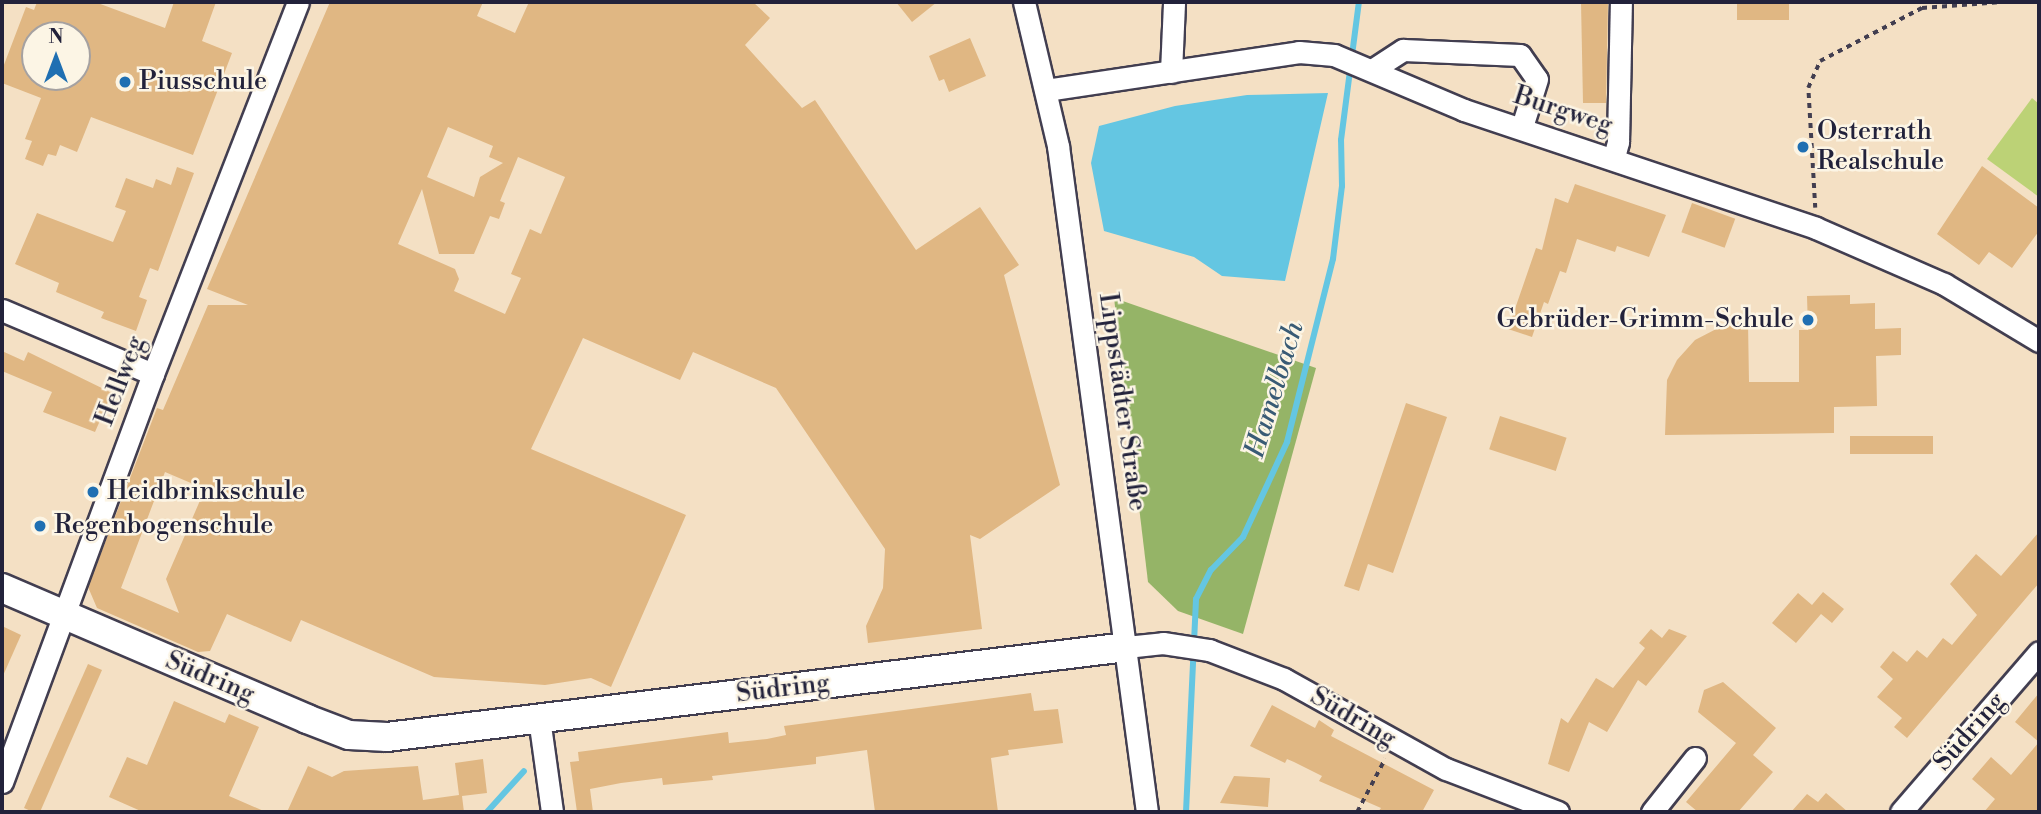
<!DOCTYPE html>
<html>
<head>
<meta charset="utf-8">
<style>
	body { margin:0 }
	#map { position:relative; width:2041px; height:814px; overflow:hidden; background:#f4e0c4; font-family:"Libre Bodoni",serif }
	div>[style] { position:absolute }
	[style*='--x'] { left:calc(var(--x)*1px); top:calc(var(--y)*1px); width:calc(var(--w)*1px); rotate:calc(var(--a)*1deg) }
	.green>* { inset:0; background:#bcd276 }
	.forest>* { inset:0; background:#95b467 }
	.water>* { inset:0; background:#64c6e2 }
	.stream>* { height:6px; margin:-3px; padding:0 3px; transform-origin:3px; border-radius:3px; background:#64c6e2 }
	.building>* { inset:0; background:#e0b783; transform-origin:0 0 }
	.path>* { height:3.5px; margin-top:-1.75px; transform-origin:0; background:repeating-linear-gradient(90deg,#423e50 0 5px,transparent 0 10px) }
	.roads { filter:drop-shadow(2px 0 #423e50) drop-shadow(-2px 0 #423e50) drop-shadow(0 2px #423e50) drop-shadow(0 -2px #423e50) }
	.minor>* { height:21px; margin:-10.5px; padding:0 10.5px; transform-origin:10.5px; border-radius:10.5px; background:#fff }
	.major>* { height:28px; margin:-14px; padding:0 14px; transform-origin:14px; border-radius:14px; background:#fff }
	.dots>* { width:19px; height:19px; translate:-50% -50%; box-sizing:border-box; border:4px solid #fcf5e5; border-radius:50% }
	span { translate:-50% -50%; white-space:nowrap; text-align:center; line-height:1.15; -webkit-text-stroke:5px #fcf5e5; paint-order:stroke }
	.poi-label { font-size:26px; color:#22223b }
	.left { translate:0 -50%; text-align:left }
	.right { translate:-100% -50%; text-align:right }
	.street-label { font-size:26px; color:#22223b }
	.water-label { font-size:28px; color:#395b75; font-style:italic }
	.frame { position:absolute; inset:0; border:4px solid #22223b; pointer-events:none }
	.north { position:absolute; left:21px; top:21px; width:70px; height:70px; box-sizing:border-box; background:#fcf5e5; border:2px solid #a5a1a1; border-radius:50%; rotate:0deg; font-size:19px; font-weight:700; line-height:28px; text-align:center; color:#22223b }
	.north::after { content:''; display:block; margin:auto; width:24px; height:32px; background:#1f6fb2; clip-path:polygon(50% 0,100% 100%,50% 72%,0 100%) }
</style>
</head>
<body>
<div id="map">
	<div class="green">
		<div style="clip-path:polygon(2032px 98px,2039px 104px,2039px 197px,1987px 159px)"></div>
	</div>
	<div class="forest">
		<div style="clip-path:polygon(1114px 298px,1316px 368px,1243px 634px,1178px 611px,1148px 582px)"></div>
	</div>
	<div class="water">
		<div style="clip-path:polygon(1328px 93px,1285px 281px,1222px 276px,1194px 257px,1104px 231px,1091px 163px,1099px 126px,1175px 106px,1247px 95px)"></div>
	</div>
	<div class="stream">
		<div style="--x:487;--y:812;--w:55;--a:-47.9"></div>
		<div style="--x:1186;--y:812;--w:213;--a:-87.3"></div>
		<div style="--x:1196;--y:599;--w:33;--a:-63"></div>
		<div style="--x:1211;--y:570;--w:46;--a:-45.9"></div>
		<div style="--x:1243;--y:537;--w:105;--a:-65.1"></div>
		<div style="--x:1287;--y:442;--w:189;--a:-75.9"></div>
		<div style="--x:1333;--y:259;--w:74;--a:-83"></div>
		<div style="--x:1342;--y:186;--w:46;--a:-91.2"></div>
		<div style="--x:1341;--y:140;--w:139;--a:-82.6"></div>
	</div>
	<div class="building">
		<div style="clip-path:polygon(evenodd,37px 2px,95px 2px,165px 28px,174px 2px,216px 2px,202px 41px,232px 53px,193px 155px,91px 117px,77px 152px,60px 145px,56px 156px,48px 154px,43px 166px,25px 159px,32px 141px,25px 139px,41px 98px,2px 83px,2px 70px,26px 7px,34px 10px,37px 2px,35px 35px,77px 35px,77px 77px,35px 77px,35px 35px)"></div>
		<div style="clip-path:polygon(evenodd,330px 2px,483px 2px,477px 16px,515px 33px,529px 2px,753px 2px,770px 18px,745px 45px,802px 108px,815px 100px,916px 250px,980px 207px,1019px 265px,1004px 275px,1060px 485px,980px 539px,970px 535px,982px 629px,868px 643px,866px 626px,883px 588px,885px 549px,776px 388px,693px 352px,680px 380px,583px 338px,531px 449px,686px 515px,611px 687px,591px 678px,545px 685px,434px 677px,301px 620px,291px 642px,227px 614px,210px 651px,198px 652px,97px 608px,88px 587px,157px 408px,163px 410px,208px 305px,248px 305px,207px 289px,330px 2px,448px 127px,493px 146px,489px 157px,503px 163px,480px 177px,474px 197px,427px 177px,448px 127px,330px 2px,518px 157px,565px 177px,541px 234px,530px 229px,511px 274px,521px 278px,505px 314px,454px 291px,459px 279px,455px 269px,398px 244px,422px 189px,439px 254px,474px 254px,490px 216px,499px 219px,505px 203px,500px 201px,518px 157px,330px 2px,165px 472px,205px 489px,166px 579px,179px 613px,121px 588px,165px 472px)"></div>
		<div style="clip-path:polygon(896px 2px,937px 2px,912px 22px)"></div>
		<div style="clip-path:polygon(1581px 2px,1608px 2px,1606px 103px,1583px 103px)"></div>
		<div style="left:1737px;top:2px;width:52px;height:18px"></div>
		<div style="clip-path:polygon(970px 38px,986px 76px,949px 92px,944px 79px,939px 81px,929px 56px)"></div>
		<div style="clip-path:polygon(1982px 166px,2039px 208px,2039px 231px,2012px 268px,1989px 252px,1979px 265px,1937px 234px)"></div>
		<div style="clip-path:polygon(177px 167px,194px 173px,158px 271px,150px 268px,139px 297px,147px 300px,136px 331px,101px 318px,104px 312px,56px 292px,59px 283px,15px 264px,37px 213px,113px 242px,126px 211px,115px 207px,126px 178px,153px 188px,156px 179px,171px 185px)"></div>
		<div style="clip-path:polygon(1575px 184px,1666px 215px,1649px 257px,1617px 246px,1615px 252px,1577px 239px,1566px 273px,1560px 271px,1548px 304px,1544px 302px,1532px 337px,1508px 329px,1536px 248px,1542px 250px,1555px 198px,1568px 203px)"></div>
		<div style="left:1692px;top:203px;width:46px;height:31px;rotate:20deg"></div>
		<div style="clip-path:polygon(1850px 295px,1850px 304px,1875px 303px,1875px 329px,1901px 328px,1901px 355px,1876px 356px,1877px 406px,1834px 407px,1834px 433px,1665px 435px,1667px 380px,1677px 360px,1695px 340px,1722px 326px,1748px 322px,1749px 382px,1799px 382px,1799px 330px,1808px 330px,1807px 296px)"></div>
		<div style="clip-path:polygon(2px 351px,24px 361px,28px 352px,112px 393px,95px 432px,43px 412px,52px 392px,2px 371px)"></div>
		<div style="clip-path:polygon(1406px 403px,1447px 417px,1393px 573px,1368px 564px,1359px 591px,1344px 586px)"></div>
		<div style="left:1500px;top:416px;width:70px;height:35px;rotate:18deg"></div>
		<div style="left:1933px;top:436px;width:18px;height:83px;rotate:90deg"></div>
		<div style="clip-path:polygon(2039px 532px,2039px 583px,1907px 738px,1894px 727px,1902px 718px,1877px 697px,1893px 679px,1880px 667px,1893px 651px,1907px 662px,1917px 650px,1927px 658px,1943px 638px,1952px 645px,1977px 615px,1950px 584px,1976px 554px,2001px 576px)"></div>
		<div style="clip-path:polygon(1823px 592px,1844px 609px,1832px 623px,1821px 614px,1796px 643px,1772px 623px,1798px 593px,1812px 605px)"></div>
		<div style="clip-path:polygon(2px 626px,21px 635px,2px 678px)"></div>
		<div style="clip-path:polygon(1651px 629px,1662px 638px,1669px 629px,1687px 636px,1646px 686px,1638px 680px,1607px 732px,1589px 722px,1569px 772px,1548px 764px,1561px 718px,1568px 723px,1596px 678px,1613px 688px,1645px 648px,1639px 643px)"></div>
		<div style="clip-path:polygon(88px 664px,102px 670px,40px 812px,33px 812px,24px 808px)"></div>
		<div style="clip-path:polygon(1723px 682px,1776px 728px,1753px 755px,1773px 772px,1738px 812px,1698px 812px,1686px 802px,1736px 743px,1698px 712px,1704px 690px)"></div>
		<div style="clip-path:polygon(1031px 693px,1034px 711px,1058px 709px,1063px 743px,1008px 750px,1009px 755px,991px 758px,998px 812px,875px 812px,867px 750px,816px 757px,816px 764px,712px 776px,713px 780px,663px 785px,662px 778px,621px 783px,590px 789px,593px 812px,577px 812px,570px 762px,579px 761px,578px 752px,728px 732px,729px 743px,767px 739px,786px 735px,784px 726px)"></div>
		<div style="clip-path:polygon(2039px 693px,2039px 812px,1984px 812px,1995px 799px,1972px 779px,1991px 757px,2011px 775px,2039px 742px,2015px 722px)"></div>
		<div style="clip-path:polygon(174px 701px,225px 723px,229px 714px,259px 727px,229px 796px,266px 812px,143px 812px,109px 797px,127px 757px,147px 765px)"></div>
		<div style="clip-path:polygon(1272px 705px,1315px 728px,1319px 720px,1334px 730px,1331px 736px,1434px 790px,1422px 812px,1378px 812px,1381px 808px,1319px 781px,1322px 776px,1294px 762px,1287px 759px,1285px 763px,1250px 746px)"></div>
		<div style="clip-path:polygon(483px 759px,487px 793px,462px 796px,464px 812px,287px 812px,308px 766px,332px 777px,344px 771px,418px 766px,423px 800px,459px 795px,455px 763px)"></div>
		<div style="clip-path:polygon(1234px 776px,1270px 778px,1268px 807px,1220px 803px)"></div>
		<div style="clip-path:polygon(1826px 793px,1848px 812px,1791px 812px,1807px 794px,1818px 802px)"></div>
	</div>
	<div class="path">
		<div style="--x:1815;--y:208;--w:120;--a:-93.3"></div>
		<div style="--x:1808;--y:88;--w:30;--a:-66"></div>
		<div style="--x:1820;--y:61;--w:115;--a:-27.5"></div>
		<div style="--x:1922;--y:8;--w:80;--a:-4.3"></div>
		<div style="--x:1357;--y:812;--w:60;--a:-62.2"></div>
	</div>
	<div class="roads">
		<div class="minor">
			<div style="--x:1024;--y:2;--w:148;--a:76.7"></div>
			<div style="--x:1058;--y:146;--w:672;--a:82.39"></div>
			<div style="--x:1372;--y:70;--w:37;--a:-33"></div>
			<div style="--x:1403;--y:50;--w:117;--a:2.4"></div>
			<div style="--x:1520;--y:55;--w:29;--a:55"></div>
			<div style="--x:1537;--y:79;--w:50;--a:107.4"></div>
			<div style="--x:1171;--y:72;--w:70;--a:-87.5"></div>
			<div style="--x:1046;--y:90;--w:256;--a:-8.5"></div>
			<div style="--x:1299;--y:52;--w:35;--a:5"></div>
			<div style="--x:1334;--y:55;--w:141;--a:22.9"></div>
			<div style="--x:1464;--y:110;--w:371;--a:18.5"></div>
			<div style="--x:1816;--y:228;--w:140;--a:23.6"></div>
			<div style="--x:1944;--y:284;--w:111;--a:31"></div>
			<div style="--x:1614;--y:157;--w:16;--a:-75"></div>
			<div style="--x:1618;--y:142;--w:140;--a:-88.8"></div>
			<div style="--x:2;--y:310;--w:164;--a:23"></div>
			<div style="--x:1126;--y:647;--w:37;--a:-6"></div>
			<div style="--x:1163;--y:643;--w:47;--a:8.7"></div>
			<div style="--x:1209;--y:650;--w:80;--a:21.1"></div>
			<div style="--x:1284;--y:679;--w:185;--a:29.1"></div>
			<div style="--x:1446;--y:769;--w:120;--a:21"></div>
			<div style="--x:539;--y:718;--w:95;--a:82.1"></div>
			<div style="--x:2;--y:782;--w:435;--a:-69.7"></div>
			<div style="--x:153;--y:374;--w:399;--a:-68.7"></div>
			<div style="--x:1652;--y:812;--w:69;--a:-51.5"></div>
			<div style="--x:1901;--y:812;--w:211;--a:-49.2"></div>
		</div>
		<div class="major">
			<div style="--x:2;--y:588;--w:332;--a:23.2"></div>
			<div style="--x:307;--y:719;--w:45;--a:20.9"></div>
			<div style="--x:349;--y:735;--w:38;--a:3"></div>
			<div style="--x:387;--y:737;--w:744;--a:-6.94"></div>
		</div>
	</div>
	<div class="dots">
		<div style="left:125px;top:82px;background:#1f6fb2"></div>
		<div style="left:1803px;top:147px;background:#1f6fb2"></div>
		<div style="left:1808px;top:320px;background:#1f6fb2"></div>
		<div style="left:93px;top:492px;background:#1f6fb2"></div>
		<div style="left:40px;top:526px;background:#1f6fb2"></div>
	</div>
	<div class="poi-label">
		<span class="left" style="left:139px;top:82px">Piusschule</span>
		<span class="left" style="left:1817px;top:147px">Osterrath<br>Realschule</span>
		<span class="right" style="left:1794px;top:320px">Gebrüder-Grimm-Schule</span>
		<span class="left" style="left:107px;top:492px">Heidbrinkschule</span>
		<span class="left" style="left:54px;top:526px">Regenbogenschule</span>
	</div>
	<div class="street-label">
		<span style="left:1563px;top:111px;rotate:18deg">Burgweg</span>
		<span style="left:121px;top:381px;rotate:-69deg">Hellweg</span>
		<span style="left:1122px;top:402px;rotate:82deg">Lippstädter Straße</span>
		<span style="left:210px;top:678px;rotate:23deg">Südring</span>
		<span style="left:783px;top:689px;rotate:-7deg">Südring</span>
		<span style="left:1353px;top:718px;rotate:30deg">Südring</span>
		<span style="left:1970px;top:732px;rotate:-49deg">Südring</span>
	</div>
	<div class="water-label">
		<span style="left:1275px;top:390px;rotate:-73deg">Hamelbach</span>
	</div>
	<div class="frame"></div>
	<div class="north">N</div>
</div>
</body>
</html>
